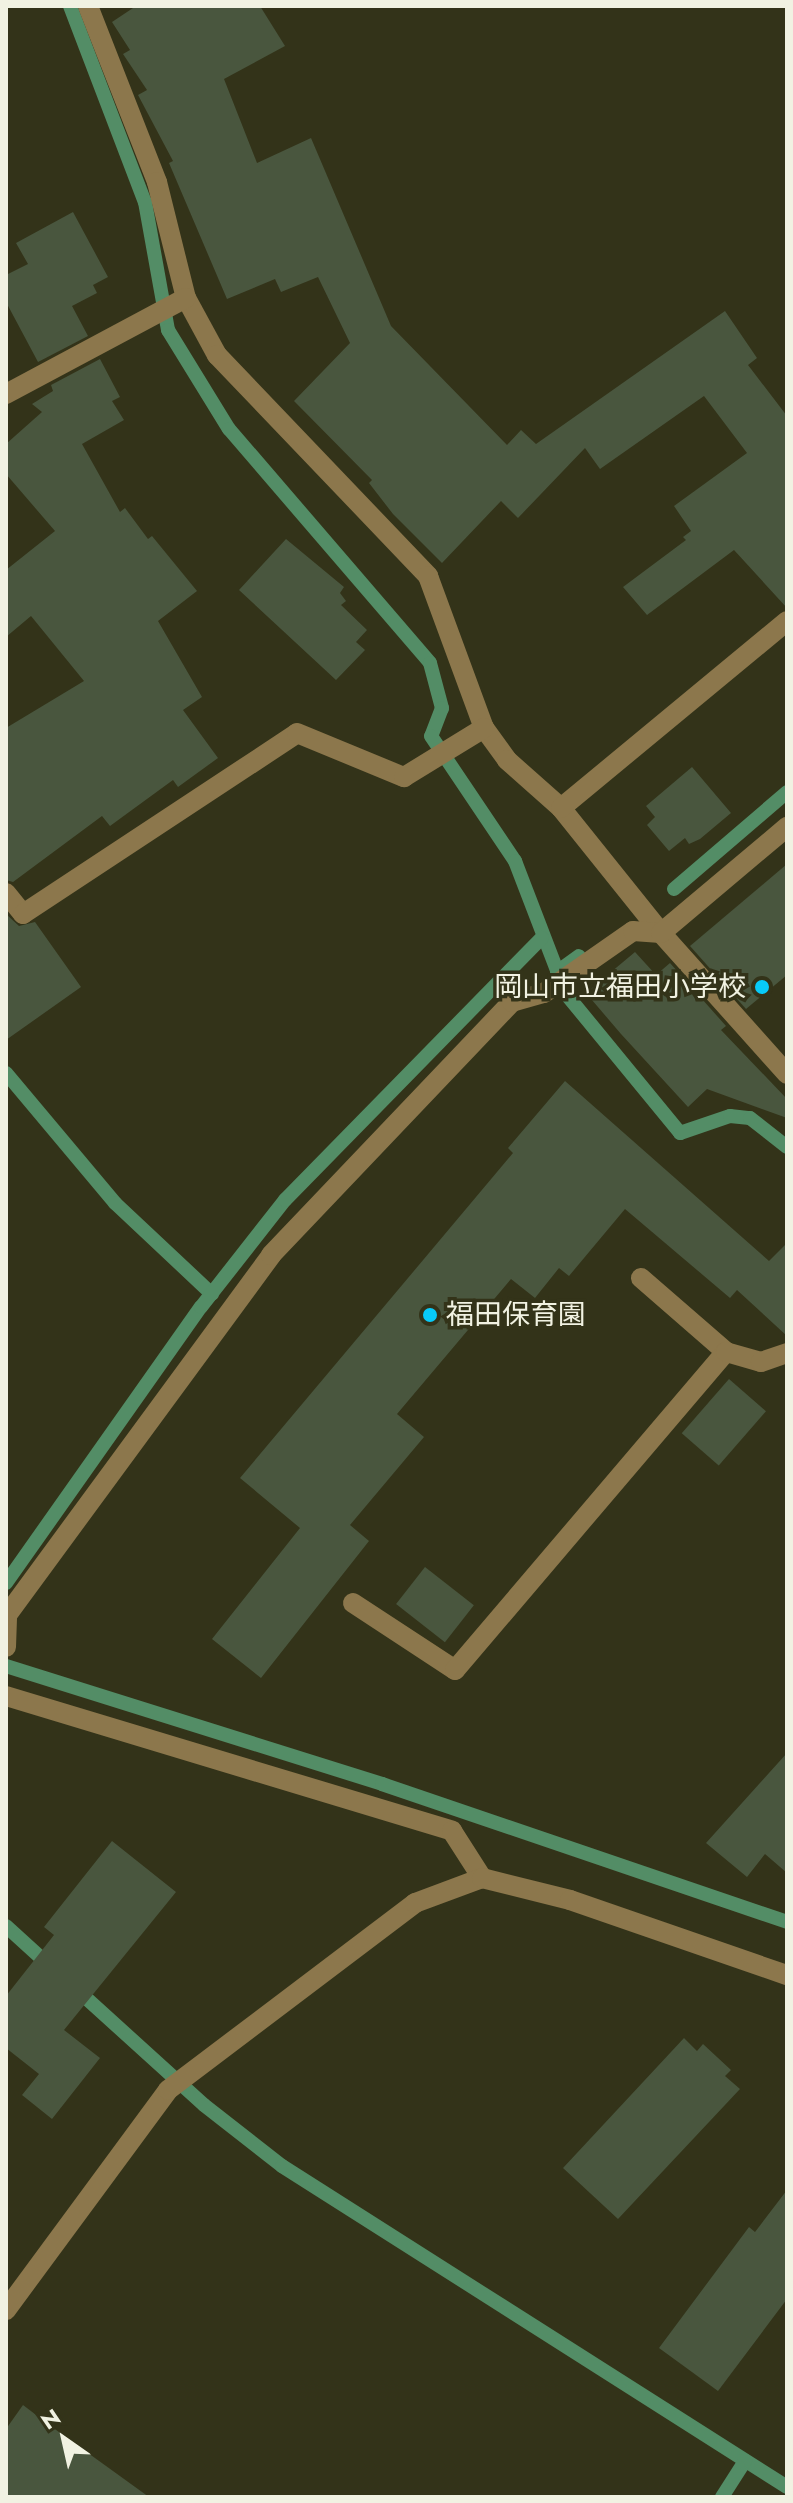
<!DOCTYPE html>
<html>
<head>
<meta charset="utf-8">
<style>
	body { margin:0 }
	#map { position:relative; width:793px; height:2503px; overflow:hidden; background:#333319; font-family:Jost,"Noto Sans JP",sans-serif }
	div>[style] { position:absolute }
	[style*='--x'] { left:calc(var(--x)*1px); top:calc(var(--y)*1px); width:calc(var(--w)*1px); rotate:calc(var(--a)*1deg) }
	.stream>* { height:14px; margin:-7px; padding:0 7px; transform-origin:7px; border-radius:7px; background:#538d66 }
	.building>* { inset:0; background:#49563e; transform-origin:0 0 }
	.minor>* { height:20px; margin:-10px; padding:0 10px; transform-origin:10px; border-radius:10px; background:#8c774c }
	.dots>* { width:22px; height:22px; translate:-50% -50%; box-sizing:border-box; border:4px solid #333319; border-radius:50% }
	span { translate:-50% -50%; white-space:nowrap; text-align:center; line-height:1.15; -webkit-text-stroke:7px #333319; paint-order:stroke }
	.poi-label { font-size:28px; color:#f1f2e2 }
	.right { translate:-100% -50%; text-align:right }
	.left { translate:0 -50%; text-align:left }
	.frame { position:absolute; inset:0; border:8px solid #f1f2e2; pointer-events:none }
	.north { position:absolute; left:24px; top:2399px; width:80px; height:80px; -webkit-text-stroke:6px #333319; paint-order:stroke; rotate:326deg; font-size:22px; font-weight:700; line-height:32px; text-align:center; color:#f1f2e2 }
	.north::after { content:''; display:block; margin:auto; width:28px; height:36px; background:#f1f2e2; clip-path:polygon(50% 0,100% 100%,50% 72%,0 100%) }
</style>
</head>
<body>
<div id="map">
	<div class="stream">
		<div style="--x:70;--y:6;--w:210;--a:69.1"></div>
		<div style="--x:145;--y:202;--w:130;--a:79.8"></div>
		<div style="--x:168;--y:330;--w:116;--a:58.4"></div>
		<div style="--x:229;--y:429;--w:308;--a:49.3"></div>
		<div style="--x:430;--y:663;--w:47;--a:75.1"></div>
		<div style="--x:442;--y:708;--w:30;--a:111"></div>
		<div style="--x:431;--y:736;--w:151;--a:56.1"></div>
		<div style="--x:515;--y:861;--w:142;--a:69"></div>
		<div style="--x:566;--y:994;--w:180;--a:50.6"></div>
		<div style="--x:680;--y:1133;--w:53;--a:-18.8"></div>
		<div style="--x:730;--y:1116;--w:20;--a:6"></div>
		<div style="--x:750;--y:1118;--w:47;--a:38.1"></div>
		<div style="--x:674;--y:889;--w:149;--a:-40.6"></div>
		<div style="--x:557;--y:972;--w:27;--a:-36"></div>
		<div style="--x:6;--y:1073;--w:170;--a:50"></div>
		<div style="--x:115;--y:1203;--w:133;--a:43.2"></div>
		<div style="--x:6;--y:1583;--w:338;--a:-54.8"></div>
		<div style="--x:201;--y:1307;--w:136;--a:-51.9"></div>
		<div style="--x:285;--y:1200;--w:367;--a:-45.6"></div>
		<div style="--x:6;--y:1666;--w:394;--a:17.4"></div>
		<div style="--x:382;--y:1784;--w:428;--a:18.8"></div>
		<div style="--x:6;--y:1926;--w:59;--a:42.3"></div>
		<div style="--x:75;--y:1988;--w:174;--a:42.2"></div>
		<div style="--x:204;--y:2105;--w:99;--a:38"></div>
		<div style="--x:282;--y:2166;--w:598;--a:32.44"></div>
		<div style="--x:722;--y:2497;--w:43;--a:-57.4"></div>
	</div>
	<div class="building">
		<div style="clip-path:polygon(136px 6px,260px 6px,285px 46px,224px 79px,257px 163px,311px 138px,391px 326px,507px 445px,521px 430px,536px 444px,725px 311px,757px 358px,748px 365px,787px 416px,787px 608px,734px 550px,647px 615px,623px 587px,686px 540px,683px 537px,691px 531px,674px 506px,747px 453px,704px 396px,600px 469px,585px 448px,518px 518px,501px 501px,442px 563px,393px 514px,369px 483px,372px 480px,294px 401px,350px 343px,318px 277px,281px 292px,275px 279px,227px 299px,169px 163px,173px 161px,138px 95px,147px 90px,123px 54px,130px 50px,112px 22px)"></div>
		<div style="clip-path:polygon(73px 212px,108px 277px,93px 285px,97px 293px,72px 306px,88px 336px,38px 362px,6px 302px,6px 275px,28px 264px,16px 243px)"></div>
		<div style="clip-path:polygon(100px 359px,120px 397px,112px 401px,124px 420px,82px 444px,120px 512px,125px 508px,148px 539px,152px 536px,197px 591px,158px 621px,202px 697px,183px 710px,218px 758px,178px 787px,173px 780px,110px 826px,102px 816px,13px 882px,6px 880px,6px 728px,84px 681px,31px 616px,6px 637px,6px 570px,55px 531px,6px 474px,6px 444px,42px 412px,32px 404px,53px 391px,51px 385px)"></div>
		<div style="clip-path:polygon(286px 539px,344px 587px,340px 593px,346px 601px,341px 605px,367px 630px,356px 642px,365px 650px,336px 680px,239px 590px)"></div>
		<div style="clip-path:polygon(692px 767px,731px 813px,700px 839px,689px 844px,685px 838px,669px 851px,647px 825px,655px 817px,646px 806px)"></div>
		<div style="clip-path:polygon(787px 864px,787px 975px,746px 1009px,690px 946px)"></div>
		<div style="clip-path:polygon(6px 914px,19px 926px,35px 922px,81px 987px,6px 1040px)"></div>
		<div style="clip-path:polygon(635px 952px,656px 975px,670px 963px,726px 1026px,721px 1030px,787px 1099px,787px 1118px,707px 1089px,688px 1107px,621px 1034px,586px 993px)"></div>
		<div style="clip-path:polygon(565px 1081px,769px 1261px,787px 1243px,787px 1336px,737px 1290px,730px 1298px,625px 1209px,569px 1276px,559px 1268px,535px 1298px,511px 1279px,397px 1414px,424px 1437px,350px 1525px,369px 1541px,261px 1678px,212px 1639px,300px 1528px,240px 1478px,513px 1153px,508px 1148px)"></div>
		<div style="left:729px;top:1379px;width:49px;height:72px;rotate:41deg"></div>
		<div style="left:425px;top:1567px;width:62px;height:47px;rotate:38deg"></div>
		<div style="clip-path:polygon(787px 1753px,787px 1873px,765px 1854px,747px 1877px,706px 1843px)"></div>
		<div style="clip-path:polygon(112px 1841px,176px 1892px,64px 2030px,100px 2058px,52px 2119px,22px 2095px,39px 2074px,6px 2048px,6px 1996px,54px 1935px,44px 1927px)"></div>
		<div style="clip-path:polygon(684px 2038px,697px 2051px,703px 2044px,731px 2070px,725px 2076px,740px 2089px,618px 2219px,563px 2168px)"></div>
		<div style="clip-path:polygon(787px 2190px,787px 2299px,718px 2391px,659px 2348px,749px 2227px,755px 2232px)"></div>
		<div style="clip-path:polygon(23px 2405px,52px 2427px,149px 2497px,6px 2497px,6px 2429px)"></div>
	</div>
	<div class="minor">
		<div style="--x:88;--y:6;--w:189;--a:68.6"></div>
		<div style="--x:157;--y:182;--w:120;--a:76"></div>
		<div style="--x:186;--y:298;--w:65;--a:61.5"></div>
		<div style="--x:217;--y:355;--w:306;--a:46.3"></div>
		<div style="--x:428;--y:576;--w:162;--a:69.8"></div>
		<div style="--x:484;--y:728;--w:39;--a:54"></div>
		<div style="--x:507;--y:760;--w:72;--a:41.6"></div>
		<div style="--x:561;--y:808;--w:160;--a:51.3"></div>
		<div style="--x:661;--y:933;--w:189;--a:48.2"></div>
		<div style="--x:6;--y:394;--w:204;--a:-28.1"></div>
		<div style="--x:561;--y:808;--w:293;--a:-39.6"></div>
		<div style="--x:6;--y:893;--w:27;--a:51"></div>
		<div style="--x:23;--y:914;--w:328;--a:-33.4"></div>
		<div style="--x:297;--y:733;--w:116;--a:22.4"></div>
		<div style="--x:404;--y:777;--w:94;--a:-31.5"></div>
		<div style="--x:641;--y:1278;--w:113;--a:41"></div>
		<div style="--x:353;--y:1603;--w:122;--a:33.3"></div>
		<div style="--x:455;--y:1670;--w:418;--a:-49.6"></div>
		<div style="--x:726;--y:1352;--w:36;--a:16"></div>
		<div style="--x:761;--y:1362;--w:28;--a:-19"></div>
		<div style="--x:6;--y:1647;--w:32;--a:-88"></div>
		<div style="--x:7;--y:1615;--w:446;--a:-53.7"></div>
		<div style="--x:271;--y:1255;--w:349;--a:-46.4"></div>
		<div style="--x:512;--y:1002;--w:33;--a:-16"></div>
		<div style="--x:544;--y:993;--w:108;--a:-34.9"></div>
		<div style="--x:633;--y:931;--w:28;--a:4"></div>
		<div style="--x:661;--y:933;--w:165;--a:-40.1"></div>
		<div style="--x:6;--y:1696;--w:466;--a:16.8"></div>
		<div style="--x:452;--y:1831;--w:56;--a:57.4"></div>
		<div style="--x:6;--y:2310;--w:273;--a:-53.6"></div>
		<div style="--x:168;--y:2090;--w:310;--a:-37.1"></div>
		<div style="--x:415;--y:1903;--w:72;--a:-20.5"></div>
		<div style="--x:482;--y:1878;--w:91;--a:14"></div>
		<div style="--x:570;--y:1900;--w:230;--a:19.1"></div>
	</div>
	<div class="dots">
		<div style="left:762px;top:987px;background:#08cbf9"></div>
		<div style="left:430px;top:1315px;background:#08cbf9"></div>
	</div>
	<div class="poi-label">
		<span class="right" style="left:746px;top:987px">岡山市立福田小学校</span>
		<span class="left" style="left:446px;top:1315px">福田保育園</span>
	</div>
	<div class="frame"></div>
	<div class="north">N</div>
</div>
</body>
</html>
